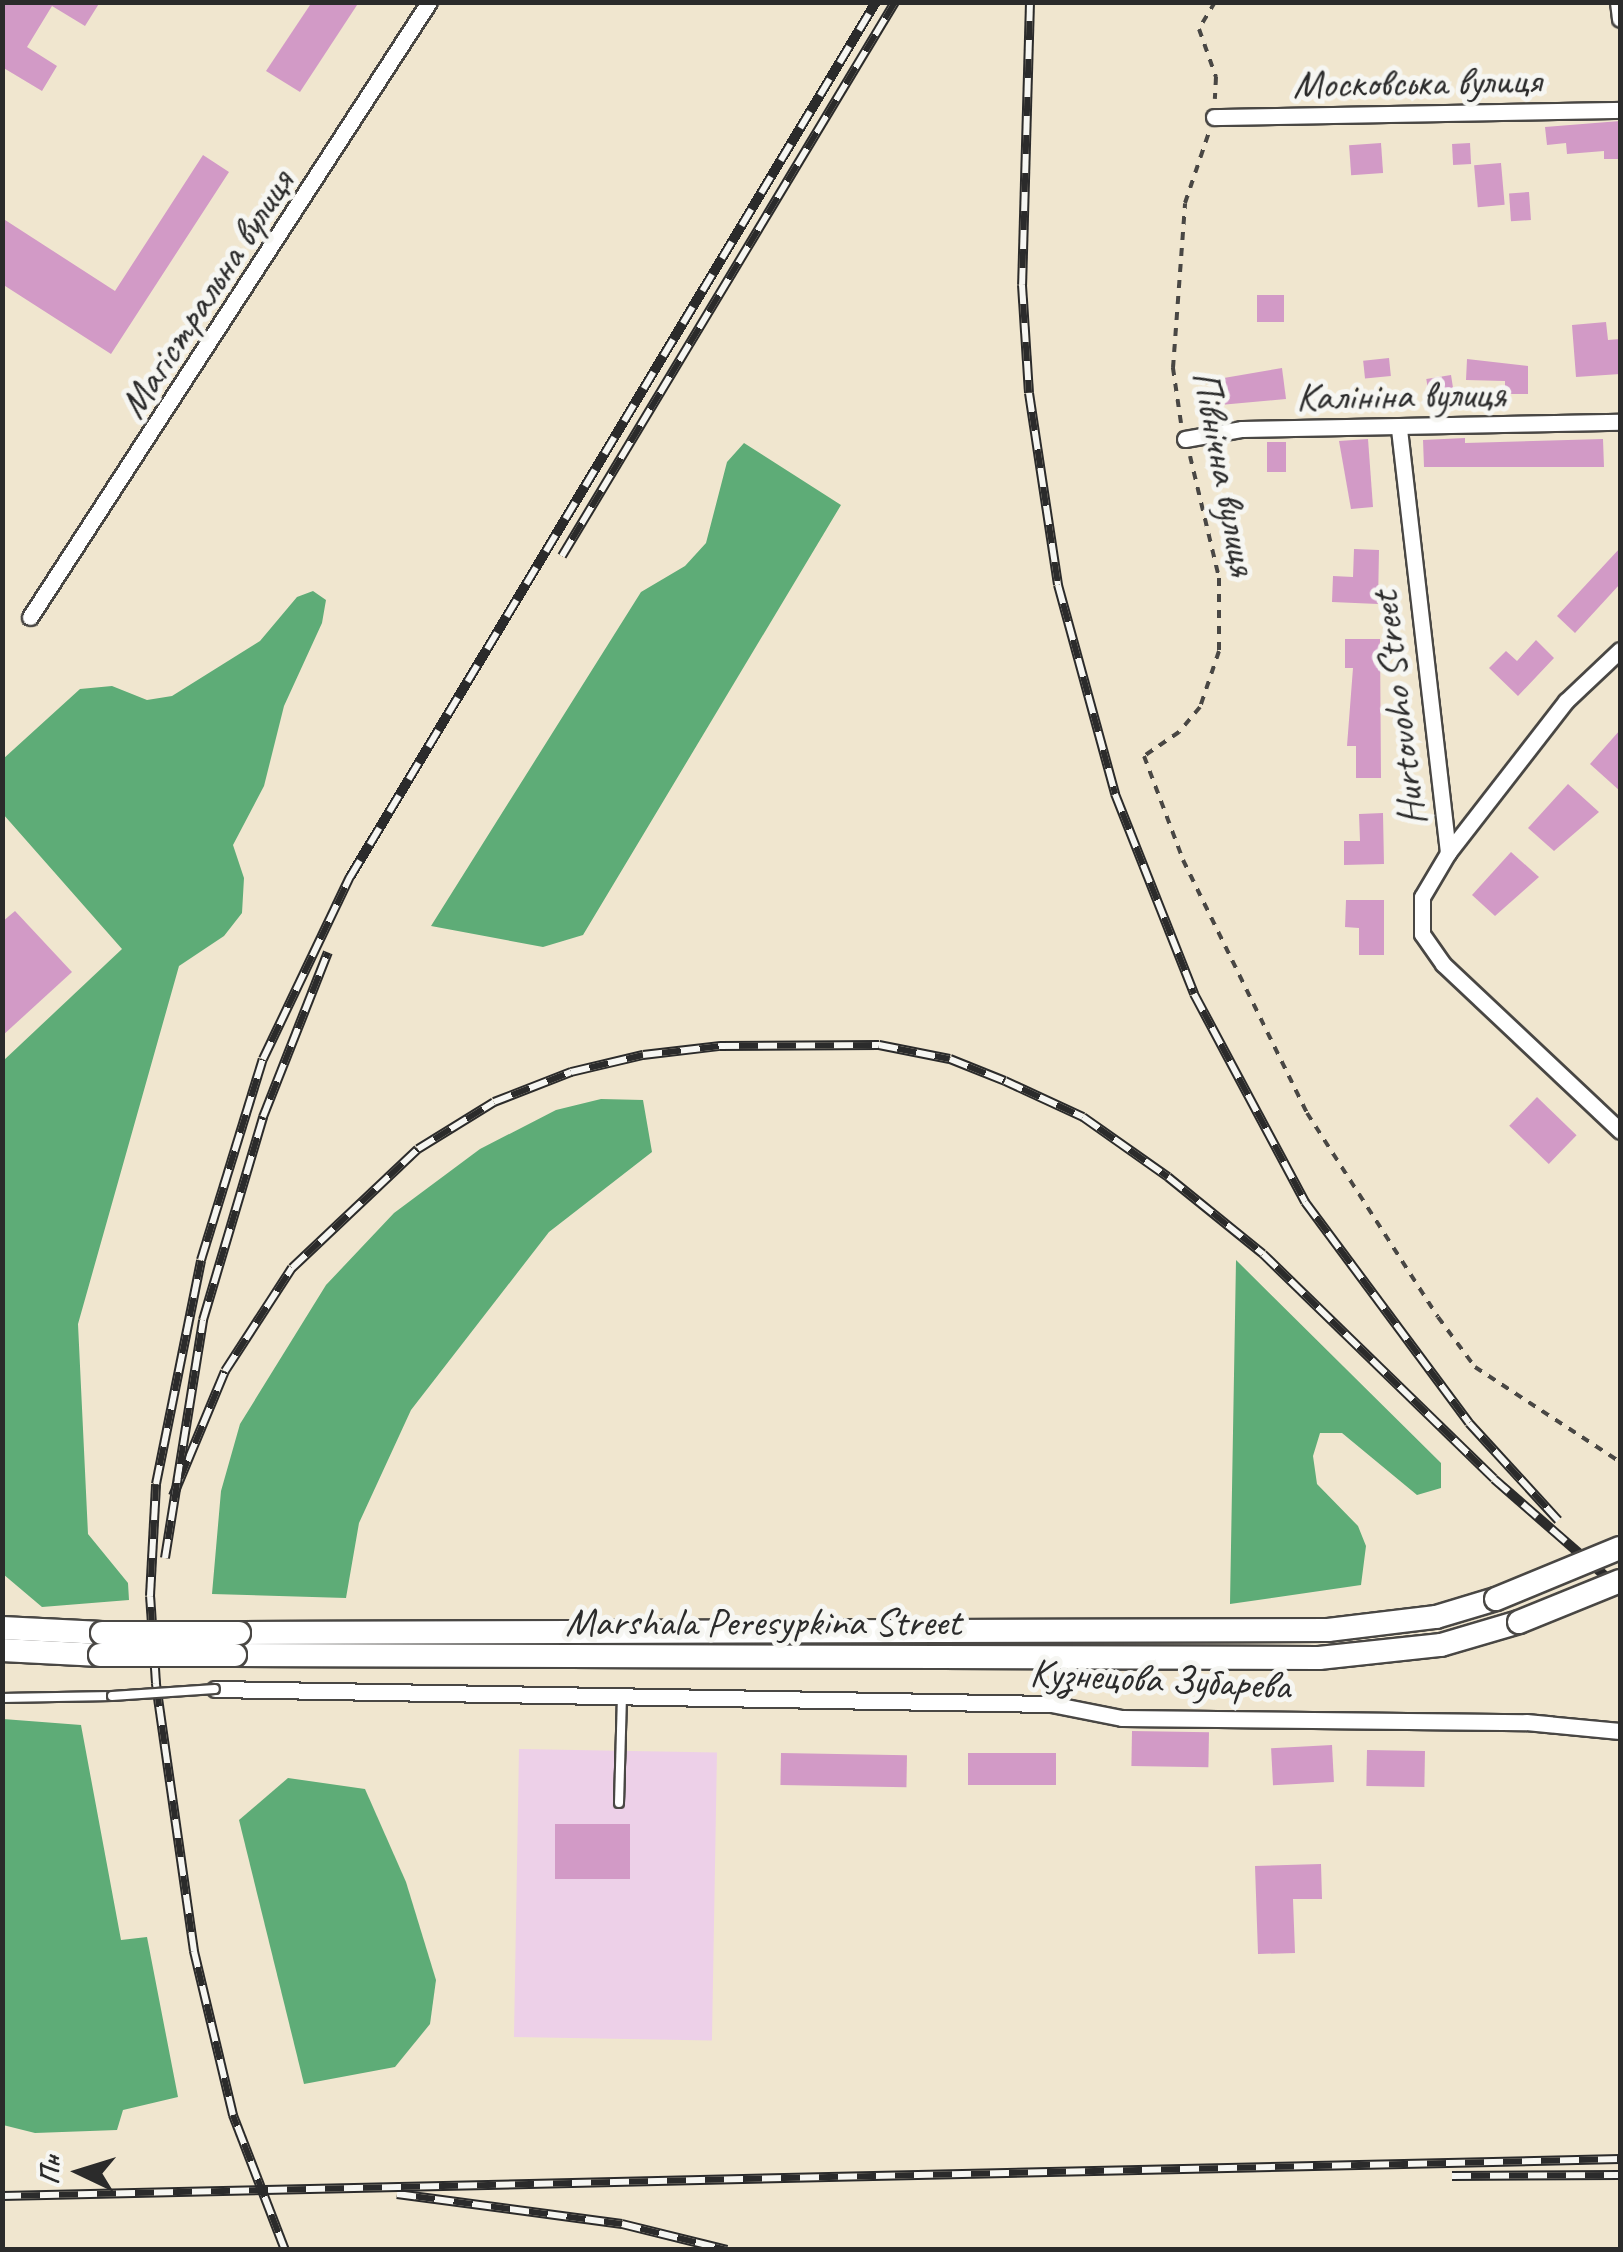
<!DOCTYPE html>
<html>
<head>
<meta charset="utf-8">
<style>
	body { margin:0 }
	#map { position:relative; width:1623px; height:2252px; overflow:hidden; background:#f0e6cf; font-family:Caveat,sans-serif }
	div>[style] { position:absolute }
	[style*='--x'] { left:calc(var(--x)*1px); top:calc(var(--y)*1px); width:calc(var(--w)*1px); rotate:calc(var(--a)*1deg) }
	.built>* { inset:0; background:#edd0e8; transform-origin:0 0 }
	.forest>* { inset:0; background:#5eac77 }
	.building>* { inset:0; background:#d29ac6; transform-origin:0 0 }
	.path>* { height:4px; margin-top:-2px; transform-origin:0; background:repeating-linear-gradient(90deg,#494744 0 8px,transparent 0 16px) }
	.roads { filter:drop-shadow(2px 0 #494744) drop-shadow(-2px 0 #494744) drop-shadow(0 2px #494744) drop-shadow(0 -2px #494744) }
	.service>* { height:8px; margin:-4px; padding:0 4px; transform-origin:4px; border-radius:4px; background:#fff }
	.minor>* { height:15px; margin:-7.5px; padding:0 7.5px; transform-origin:7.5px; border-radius:7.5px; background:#fff }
	.secondary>* { height:22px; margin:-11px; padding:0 11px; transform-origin:11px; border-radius:11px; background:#fff }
	.rail>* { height:10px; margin-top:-5px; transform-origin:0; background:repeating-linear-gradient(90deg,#f6f6f2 0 19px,#2b2b2b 0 38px); box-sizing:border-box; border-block:2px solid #2b2b2b }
	.bridges { filter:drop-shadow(2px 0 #494744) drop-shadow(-2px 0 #494744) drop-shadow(0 2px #494744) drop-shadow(0 -2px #494744) }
	.service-bridge>* { height:8px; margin:-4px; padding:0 4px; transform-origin:4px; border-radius:4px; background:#fff }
	.secondary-bridge>* { height:22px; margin:-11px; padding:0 11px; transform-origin:11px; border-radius:11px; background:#fff }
	span { translate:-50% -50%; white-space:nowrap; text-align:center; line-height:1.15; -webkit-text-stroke:10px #f6f6f2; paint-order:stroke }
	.street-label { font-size:40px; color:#2b2b2b }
	.frame { position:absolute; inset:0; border:5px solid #2b2b2b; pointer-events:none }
	.north { position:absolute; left:30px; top:2122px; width:100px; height:100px; -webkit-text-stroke:8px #f6f6f2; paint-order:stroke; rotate:274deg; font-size:28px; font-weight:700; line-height:40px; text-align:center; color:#2b2b2b }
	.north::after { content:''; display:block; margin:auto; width:35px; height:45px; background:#2b2b2b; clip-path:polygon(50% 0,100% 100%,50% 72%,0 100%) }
</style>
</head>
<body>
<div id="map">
	<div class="built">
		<div style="left:519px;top:1749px;width:198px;height:288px;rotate:1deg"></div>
	</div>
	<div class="forest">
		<div style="clip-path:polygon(744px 443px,841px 505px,583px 935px,543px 947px,431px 926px,641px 592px,685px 566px,706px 543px,727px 462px)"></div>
		<div style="clip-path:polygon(313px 591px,326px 600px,322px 623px,284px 706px,264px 786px,233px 845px,244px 878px,242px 913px,224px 936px,179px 966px,78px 1324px,88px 1534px,128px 1583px,129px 1600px,42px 1607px,3px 1574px,3px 1061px,122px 949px,3px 814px,3px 759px,80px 689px,112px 686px,147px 700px,172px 696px,260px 641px,297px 597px)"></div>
		<div style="clip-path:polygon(601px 1099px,643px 1100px,652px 1152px,549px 1232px,411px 1410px,359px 1523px,346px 1598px,212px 1594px,221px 1491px,240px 1424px,326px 1285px,394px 1213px,480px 1149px,556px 1110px)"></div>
		<div style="clip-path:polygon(1236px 1260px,1441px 1463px,1441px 1488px,1417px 1495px,1342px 1433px,1320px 1433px,1313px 1456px,1317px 1484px,1358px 1526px,1366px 1546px,1361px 1585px,1230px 1604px)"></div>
		<div style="clip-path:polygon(3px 1719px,81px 1725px,121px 1940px,147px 1937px,178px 2097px,123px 2110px,117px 2130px,35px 2133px,3px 2125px)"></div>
		<div style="clip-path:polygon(288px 1778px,365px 1789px,406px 1882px,436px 1980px,430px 2024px,395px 2067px,304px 2084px,239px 1820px)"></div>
	</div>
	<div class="building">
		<div style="clip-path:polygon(2px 2px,100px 2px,85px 26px,52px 6px,27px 47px,57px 66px,42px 91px,2px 67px)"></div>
		<div style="clip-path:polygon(312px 2px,359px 2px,300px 92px,266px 71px)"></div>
		<div style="clip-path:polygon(1620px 121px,1620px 159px,1604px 159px,1604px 151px,1567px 154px,1566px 143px,1547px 145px,1545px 127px)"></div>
		<div style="left:1381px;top:143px;width:30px;height:32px;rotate:86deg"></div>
		<div style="left:1470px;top:143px;width:21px;height:18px;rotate:87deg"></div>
		<div style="clip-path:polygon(203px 155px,229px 172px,111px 354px,2px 284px,2px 218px,115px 291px)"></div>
		<div style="left:1501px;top:163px;width:42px;height:27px;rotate:85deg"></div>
		<div style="left:1529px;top:192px;width:28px;height:20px;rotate:86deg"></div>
		<div style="left:1257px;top:295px;width:27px;height:27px"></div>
		<div style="clip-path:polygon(1606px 322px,1608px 340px,1620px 339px,1620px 374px,1576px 377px,1572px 325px)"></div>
		<div style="left:1389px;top:358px;width:18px;height:26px;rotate:84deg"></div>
		<div style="clip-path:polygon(1467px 359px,1528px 366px,1528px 394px,1505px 394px,1505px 381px,1466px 380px)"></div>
		<div style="clip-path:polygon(1282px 368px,1286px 399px,1220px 405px,1218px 379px)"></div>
		<div style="left:1451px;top:375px;width:19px;height:25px;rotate:81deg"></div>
		<div style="clip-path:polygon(1465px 438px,1465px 443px,1603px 439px,1604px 467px,1424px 467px,1423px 440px)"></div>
		<div style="clip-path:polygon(1368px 439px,1373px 507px,1351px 509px,1339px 441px)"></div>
		<div style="left:1267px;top:442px;width:19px;height:30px"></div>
		<div style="clip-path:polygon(1620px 548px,1620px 584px,1575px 633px,1557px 616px)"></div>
		<div style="clip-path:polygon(1354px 549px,1379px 550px,1378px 604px,1332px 602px,1333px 576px,1353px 577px)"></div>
		<div style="clip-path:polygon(1345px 639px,1380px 639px,1381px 778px,1356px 778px,1356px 746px,1347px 746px,1353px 668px,1345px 668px)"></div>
		<div style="clip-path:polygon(1536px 640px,1554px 658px,1518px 696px,1489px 668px,1506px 651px,1517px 661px)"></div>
		<div style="clip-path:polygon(1620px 730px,1620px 791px,1590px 764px)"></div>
		<div style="clip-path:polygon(1568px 784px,1599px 812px,1554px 851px,1528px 828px)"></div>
		<div style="clip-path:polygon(1383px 813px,1384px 864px,1344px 865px,1344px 841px,1360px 841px,1359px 814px)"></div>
		<div style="clip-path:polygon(1511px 852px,1539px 877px,1495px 916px,1472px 895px)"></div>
		<div style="clip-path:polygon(1346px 900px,1384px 900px,1384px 955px,1359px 955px,1359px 928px,1345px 927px)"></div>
		<div style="clip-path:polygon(15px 911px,72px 972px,2px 1036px,2px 922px)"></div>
		<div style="left:1537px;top:1097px;width:55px;height:40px;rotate:44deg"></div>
		<div style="left:1132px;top:1731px;width:77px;height:35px;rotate:1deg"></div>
		<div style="left:1332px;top:1745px;width:37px;height:61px;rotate:87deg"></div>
		<div style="left:1367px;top:1750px;width:58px;height:36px;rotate:1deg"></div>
		<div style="left:781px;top:1753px;width:126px;height:32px;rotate:1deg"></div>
		<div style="left:1056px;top:1753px;width:32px;height:88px;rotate:90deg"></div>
		<div style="left:555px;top:1824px;width:75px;height:55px"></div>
		<div style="clip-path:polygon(1321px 1864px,1322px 1899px,1293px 1899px,1295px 1953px,1258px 1954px,1255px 1866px)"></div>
	</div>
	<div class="path">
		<div style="--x:1215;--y:2;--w:31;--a:121"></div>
		<div style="--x:1199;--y:29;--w:51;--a:70.5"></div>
		<div style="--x:1216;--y:77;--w:22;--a:93"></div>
		<div style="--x:1181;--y:423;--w:56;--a:-98.3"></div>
		<div style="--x:1173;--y:368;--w:165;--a:-85.8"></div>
		<div style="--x:1185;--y:203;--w:75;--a:-71.3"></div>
		<div style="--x:1190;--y:456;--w:125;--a:76.6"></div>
		<div style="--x:1219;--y:578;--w:73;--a:90"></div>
		<div style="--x:1219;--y:651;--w:59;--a:108.7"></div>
		<div style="--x:1200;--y:707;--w:33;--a:130"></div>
		<div style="--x:1179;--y:732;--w:42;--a:145.6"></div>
		<div style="--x:1144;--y:756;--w:111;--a:69.4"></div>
		<div style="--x:1183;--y:860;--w:282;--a:63.9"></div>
		<div style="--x:1307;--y:1113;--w:242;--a:57.3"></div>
		<div style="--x:1438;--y:1317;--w:62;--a:53.5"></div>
		<div style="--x:1475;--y:1367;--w:173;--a:33.2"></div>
	</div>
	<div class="roads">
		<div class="service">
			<div style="--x:2;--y:1698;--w:110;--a:-1"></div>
			<div style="--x:619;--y:1803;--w:105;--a:-88.4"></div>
		</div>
		<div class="minor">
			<div style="--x:1618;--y:2;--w:17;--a:83"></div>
			<div style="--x:1214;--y:117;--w:406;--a:-1"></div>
			<div style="--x:1399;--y:429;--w:427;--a:83.4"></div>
			<div style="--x:1448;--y:853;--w:51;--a:120.6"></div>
			<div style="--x:1422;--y:897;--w:37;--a:90"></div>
			<div style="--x:1422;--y:934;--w:37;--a:55"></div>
			<div style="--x:1443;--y:964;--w:243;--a:43.3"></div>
			<div style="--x:1185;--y:439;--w:58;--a:-10"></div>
			<div style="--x:1242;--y:429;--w:378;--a:-1.1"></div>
			<div style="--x:30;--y:617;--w:733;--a:-57.03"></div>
			<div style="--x:1448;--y:853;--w:192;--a:-52.2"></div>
			<div style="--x:1566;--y:701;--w:74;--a:-43.4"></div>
			<div style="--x:215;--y:1689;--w:836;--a:1.03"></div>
			<div style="--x:1051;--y:1704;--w:72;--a:11.2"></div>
			<div style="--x:1122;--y:1718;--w:404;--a:0.6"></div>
			<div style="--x:1526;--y:1722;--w:94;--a:5.5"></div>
		</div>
		<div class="secondary">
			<div style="--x:2;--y:1628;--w:100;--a:2.9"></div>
			<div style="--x:239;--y:1633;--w:1089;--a:-0.16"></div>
			<div style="--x:1328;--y:1630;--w:109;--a:-6.9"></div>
			<div style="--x:1436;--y:1617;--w:63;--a:-16.7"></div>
			<div style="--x:2;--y:1650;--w:98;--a:2.9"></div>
			<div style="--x:235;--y:1655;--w:1084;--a:0.16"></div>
			<div style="--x:1319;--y:1658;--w:123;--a:-6.1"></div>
			<div style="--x:1441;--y:1645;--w:81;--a:-16.4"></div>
		</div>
	</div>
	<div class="rail">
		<div style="--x:1030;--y:2;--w:283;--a:91.6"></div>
		<div style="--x:1022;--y:285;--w:108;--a:86.3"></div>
		<div style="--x:1029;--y:393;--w:194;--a:81.4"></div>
		<div style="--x:1058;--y:585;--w:217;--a:74.7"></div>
		<div style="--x:1115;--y:794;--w:215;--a:68.4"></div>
		<div style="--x:1194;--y:994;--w:236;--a:61.9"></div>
		<div style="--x:1305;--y:1202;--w:275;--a:53.4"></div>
		<div style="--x:1469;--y:1423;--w:132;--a:47.5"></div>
		<div style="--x:562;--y:556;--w:646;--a:-58.99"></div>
		<div style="--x:173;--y:1496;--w:135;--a:-67.4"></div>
		<div style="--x:225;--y:1371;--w:123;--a:-57"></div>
		<div style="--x:292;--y:1268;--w:173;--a:-43.4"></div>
		<div style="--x:418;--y:1149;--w:89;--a:-31.7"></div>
		<div style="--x:494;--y:1102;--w:83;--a:-21.3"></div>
		<div style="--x:571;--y:1072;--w:74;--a:-13.3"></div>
		<div style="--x:643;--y:1055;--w:78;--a:-6.7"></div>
		<div style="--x:720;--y:1046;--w:159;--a:-0.4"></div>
		<div style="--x:879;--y:1045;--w:72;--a:11.2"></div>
		<div style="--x:950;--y:1059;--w:59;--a:21.8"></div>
		<div style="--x:1005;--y:1081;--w:86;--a:24.8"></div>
		<div style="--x:1083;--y:1117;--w:104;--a:35.2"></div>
		<div style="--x:1168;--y:1177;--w:122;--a:39"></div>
		<div style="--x:1263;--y:1254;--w:322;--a:44.2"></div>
		<div style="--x:1494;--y:1479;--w:167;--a:41.1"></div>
		<div style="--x:165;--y:1558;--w:241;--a:-80.9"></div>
		<div style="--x:203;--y:1320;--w:212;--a:-73.5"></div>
		<div style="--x:263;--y:1117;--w:177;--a:-68.5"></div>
		<div style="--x:1452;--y:2176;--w:168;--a:-0.3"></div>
		<div style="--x:397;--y:2194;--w:227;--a:7.6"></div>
		<div style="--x:622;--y:2224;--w:108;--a:13.9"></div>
		<div style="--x:2;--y:2196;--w:1618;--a:-1.31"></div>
		<div style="--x:285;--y:2250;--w:145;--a:-111.1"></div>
		<div style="--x:233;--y:2115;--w:169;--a:-103.4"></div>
		<div style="--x:194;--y:1951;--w:271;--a:-98.1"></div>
		<div style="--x:156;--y:1683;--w:87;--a:-93.9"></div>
		<div style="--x:150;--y:1596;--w:112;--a:-86.9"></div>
		<div style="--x:156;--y:1484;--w:228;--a:-78.6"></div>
		<div style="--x:201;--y:1260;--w:210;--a:-72.9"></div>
		<div style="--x:263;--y:1059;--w:202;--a:-64.5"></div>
		<div style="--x:350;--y:877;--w:1021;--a:-58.99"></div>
	</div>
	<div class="bridges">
		<div class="service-bridge">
			<div style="--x:112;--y:1696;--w:103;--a:-3.9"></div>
		</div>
		<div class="secondary-bridge">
			<div style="--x:1496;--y:1599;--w:134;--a:-22.4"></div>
			<div style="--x:1519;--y:1622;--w:109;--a:-22.1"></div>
			<div style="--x:102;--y:1633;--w:137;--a:0"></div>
			<div style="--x:100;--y:1655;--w:135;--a:0"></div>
		</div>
	</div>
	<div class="street-label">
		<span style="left:1417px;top:82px;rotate:-1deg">Московська вулиця</span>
		<span style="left:206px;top:294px;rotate:-57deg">Магістральна вулиця</span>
		<span style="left:1401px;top:395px;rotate:-1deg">Калініна вулиця</span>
		<span style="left:1225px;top:473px;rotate:79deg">Північна вулиця</span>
		<span style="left:1398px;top:709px;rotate:-97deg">Hurtovoho Street</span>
		<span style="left:763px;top:1622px">Marshala Peresypkina Street</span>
		<span style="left:1160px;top:1679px;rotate:3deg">Кузнецова Зубарева</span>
	</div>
	<div class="frame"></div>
	<div class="north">Пн</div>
</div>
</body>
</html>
